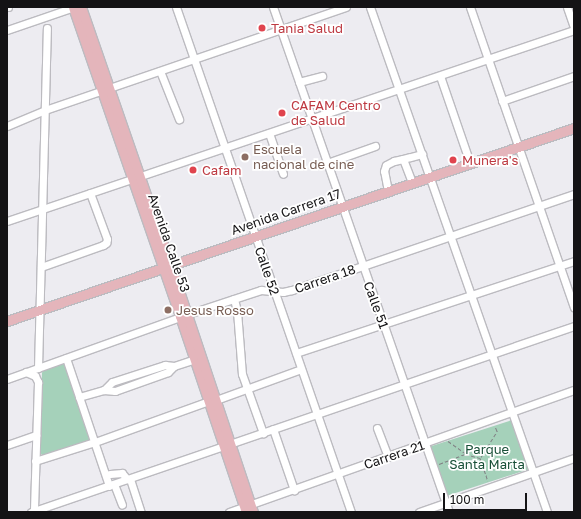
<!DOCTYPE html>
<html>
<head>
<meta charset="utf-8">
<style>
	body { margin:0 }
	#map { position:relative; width:581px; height:519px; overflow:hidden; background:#edecf1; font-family:"Golos Text",sans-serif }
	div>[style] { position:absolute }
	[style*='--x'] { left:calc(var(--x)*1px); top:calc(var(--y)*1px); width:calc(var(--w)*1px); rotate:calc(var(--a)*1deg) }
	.green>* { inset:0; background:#a5d1ba; transform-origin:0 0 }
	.path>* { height:1px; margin-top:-0.5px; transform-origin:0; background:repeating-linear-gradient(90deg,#807f83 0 4px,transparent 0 6px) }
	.roads { filter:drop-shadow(1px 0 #bcbbc0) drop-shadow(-1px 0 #bcbbc0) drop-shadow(0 1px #bcbbc0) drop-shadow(0 -1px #bcbbc0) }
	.minor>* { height:7px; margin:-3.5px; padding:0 3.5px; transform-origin:3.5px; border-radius:3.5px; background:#fff }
	.major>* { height:9px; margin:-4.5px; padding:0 4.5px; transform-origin:4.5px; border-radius:4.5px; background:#e4b5bb }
	.dots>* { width:11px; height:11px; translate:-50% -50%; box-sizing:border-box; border:2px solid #fff; border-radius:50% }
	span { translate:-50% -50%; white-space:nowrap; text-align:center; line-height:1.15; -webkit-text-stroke:3.5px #fff; paint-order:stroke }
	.health-label { font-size:13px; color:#be3a42 }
	.left { translate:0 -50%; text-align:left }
	.education-label { font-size:13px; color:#785e54 }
	.street-label { font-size:13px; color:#141315 }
	.park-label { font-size:13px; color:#195038 }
	.frame { position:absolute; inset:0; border:8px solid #141315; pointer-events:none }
	.scale { position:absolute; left:443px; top:493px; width:84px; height:18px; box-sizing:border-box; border:2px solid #141315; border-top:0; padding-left:5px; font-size:12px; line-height:14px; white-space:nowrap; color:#141315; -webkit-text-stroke:3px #fff; paint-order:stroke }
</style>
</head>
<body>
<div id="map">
	<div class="green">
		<div style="clip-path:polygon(61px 362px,65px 365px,90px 439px,89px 440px,43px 456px,40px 453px,42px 373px,44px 367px)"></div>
		<div style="left:512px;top:420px;width:52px;height:86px;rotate:72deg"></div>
	</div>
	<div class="path">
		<div style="--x:448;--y:441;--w:21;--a:35"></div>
		<div style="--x:481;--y:457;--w:31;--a:-58"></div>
		<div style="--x:497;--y:431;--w:5;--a:-112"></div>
		<div style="--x:439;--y:464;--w:28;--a:-21"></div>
		<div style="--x:465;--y:454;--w:16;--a:15"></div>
		<div style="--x:480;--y:458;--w:24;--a:71"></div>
	</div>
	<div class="roads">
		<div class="minor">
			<div style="--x:7;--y:7;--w:1;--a:0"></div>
			<div style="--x:176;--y:7;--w:534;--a:70.89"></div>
			<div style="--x:273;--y:7;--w:535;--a:70.79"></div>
			<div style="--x:370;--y:7;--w:535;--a:70.68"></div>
			<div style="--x:470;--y:7;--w:318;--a:70.9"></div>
			<div style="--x:567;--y:7;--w:21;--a:71"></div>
			<div style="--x:7;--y:30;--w:71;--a:-18.9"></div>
			<div style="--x:160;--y:71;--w:52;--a:68.4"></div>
			<div style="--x:440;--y:76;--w:92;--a:71"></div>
			<div style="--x:299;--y:82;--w:24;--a:-15"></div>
			<div style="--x:502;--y:101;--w:76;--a:-19.1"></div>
			<div style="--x:7;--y:126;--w:41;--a:-22.8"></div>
			<div style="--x:45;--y:110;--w:318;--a:-18.9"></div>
			<div style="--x:269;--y:133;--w:43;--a:71.1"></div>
			<div style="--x:403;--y:159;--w:20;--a:-15"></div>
			<div style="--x:327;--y:163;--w:51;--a:-19.5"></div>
			<div style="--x:388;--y:191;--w:20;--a:-101"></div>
			<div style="--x:384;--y:171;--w:6;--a:-72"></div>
			<div style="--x:386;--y:165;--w:9;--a:-27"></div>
			<div style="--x:394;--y:161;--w:9;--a:-13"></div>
			<div style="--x:403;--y:159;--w:26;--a:69"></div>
			<div style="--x:7;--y:221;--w:598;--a:-18.62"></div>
			<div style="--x:41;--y:267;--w:66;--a:-19.5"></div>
			<div style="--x:103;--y:245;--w:4;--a:-34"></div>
			<div style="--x:106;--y:243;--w:4;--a:-76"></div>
			<div style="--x:107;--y:239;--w:49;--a:-110.3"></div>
			<div style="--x:234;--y:299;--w:12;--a:76"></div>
			<div style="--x:237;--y:311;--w:63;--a:85.5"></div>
			<div style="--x:242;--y:374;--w:63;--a:70.4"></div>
			<div style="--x:296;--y:353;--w:293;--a:-18.3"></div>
			<div style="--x:66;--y:358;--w:135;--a:71.4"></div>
			<div style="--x:38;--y:368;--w:340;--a:-88.5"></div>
			<div style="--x:26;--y:372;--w:10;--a:24"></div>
			<div style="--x:35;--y:376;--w:7;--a:63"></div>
			<div style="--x:38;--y:382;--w:130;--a:91.8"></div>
			<div style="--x:7;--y:379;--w:195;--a:-19.7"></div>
			<div style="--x:191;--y:313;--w:74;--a:-18.2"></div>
			<div style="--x:261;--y:290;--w:22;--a:5"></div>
			<div style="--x:283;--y:292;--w:9;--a:-13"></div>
			<div style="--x:292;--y:290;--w:298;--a:-18.8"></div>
			<div style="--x:104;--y:390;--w:11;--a:-45"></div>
			<div style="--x:112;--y:382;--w:56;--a:-17.8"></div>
			<div style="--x:165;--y:365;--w:9;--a:6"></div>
			<div style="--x:79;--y:397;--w:26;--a:-16"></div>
			<div style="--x:104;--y:390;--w:11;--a:5"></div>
			<div style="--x:115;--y:391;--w:56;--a:-19.7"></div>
			<div style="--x:168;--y:372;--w:8;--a:-45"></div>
			<div style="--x:174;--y:366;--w:22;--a:-18"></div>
			<div style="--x:216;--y:400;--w:90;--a:-20"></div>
			<div style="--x:377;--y:428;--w:31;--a:69"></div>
			<div style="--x:273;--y:429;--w:65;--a:71"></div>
			<div style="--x:7;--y:445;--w:31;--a:-19"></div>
			<div style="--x:35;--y:461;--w:63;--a:-17.6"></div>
			<div style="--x:95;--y:442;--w:121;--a:-19.8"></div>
			<div style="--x:110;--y:474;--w:12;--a:-5"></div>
			<div style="--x:122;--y:473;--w:8;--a:50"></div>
			<div style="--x:130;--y:479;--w:35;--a:72"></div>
			<div style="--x:114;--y:484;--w:22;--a:69"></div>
			<div style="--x:31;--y:512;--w:574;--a:-18.91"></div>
			<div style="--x:229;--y:512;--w:366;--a:-19.5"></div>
			<div style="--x:419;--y:512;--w:164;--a:-19.2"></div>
		</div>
		<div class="major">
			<div style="--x:73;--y:7;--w:327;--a:70.9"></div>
			<div style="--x:180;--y:316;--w:207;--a:71.4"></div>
			<div style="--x:81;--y:7;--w:269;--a:70.9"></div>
			<div style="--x:169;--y:261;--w:265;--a:71.5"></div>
			<div style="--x:7;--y:321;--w:599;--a:-18.8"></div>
		</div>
	</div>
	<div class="dots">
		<div style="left:262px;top:28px;background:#e0444e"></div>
		<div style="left:282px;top:113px;background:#e0444e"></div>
		<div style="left:245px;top:157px;background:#8d6e63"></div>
		<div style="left:453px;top:160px;background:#e0444e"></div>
		<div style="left:193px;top:170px;background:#e0444e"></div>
		<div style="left:168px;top:310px;background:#8d6e63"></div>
	</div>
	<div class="health-label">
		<span class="left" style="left:271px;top:28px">Tania Salud</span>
		<span class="left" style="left:291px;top:113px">CAFAM Centro<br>de Salud</span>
		<span class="left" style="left:462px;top:160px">Munera's</span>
		<span class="left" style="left:202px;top:170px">Cafam</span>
	</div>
	<div class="education-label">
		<span class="left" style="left:253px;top:157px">Escuela<br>nacional de cine</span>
		<span class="left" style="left:176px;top:310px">Jesus Rosso</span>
	</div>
	<div class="street-label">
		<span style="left:286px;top:212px;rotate:-19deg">Avenida Carrera 17</span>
		<span style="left:169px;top:243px;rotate:71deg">Avenida Calle 53</span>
		<span style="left:267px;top:271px;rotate:71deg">Calle 52</span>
		<span style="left:325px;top:279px;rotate:-19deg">Carrera 18</span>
		<span style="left:376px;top:305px;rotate:70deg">Calle 51</span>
		<span style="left:394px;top:455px;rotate:-19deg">Carrera 21</span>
	</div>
	<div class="park-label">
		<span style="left:487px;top:457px">Parque<br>Santa Marta</span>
	</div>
	<div class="frame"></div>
	<div class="scale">100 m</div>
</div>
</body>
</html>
